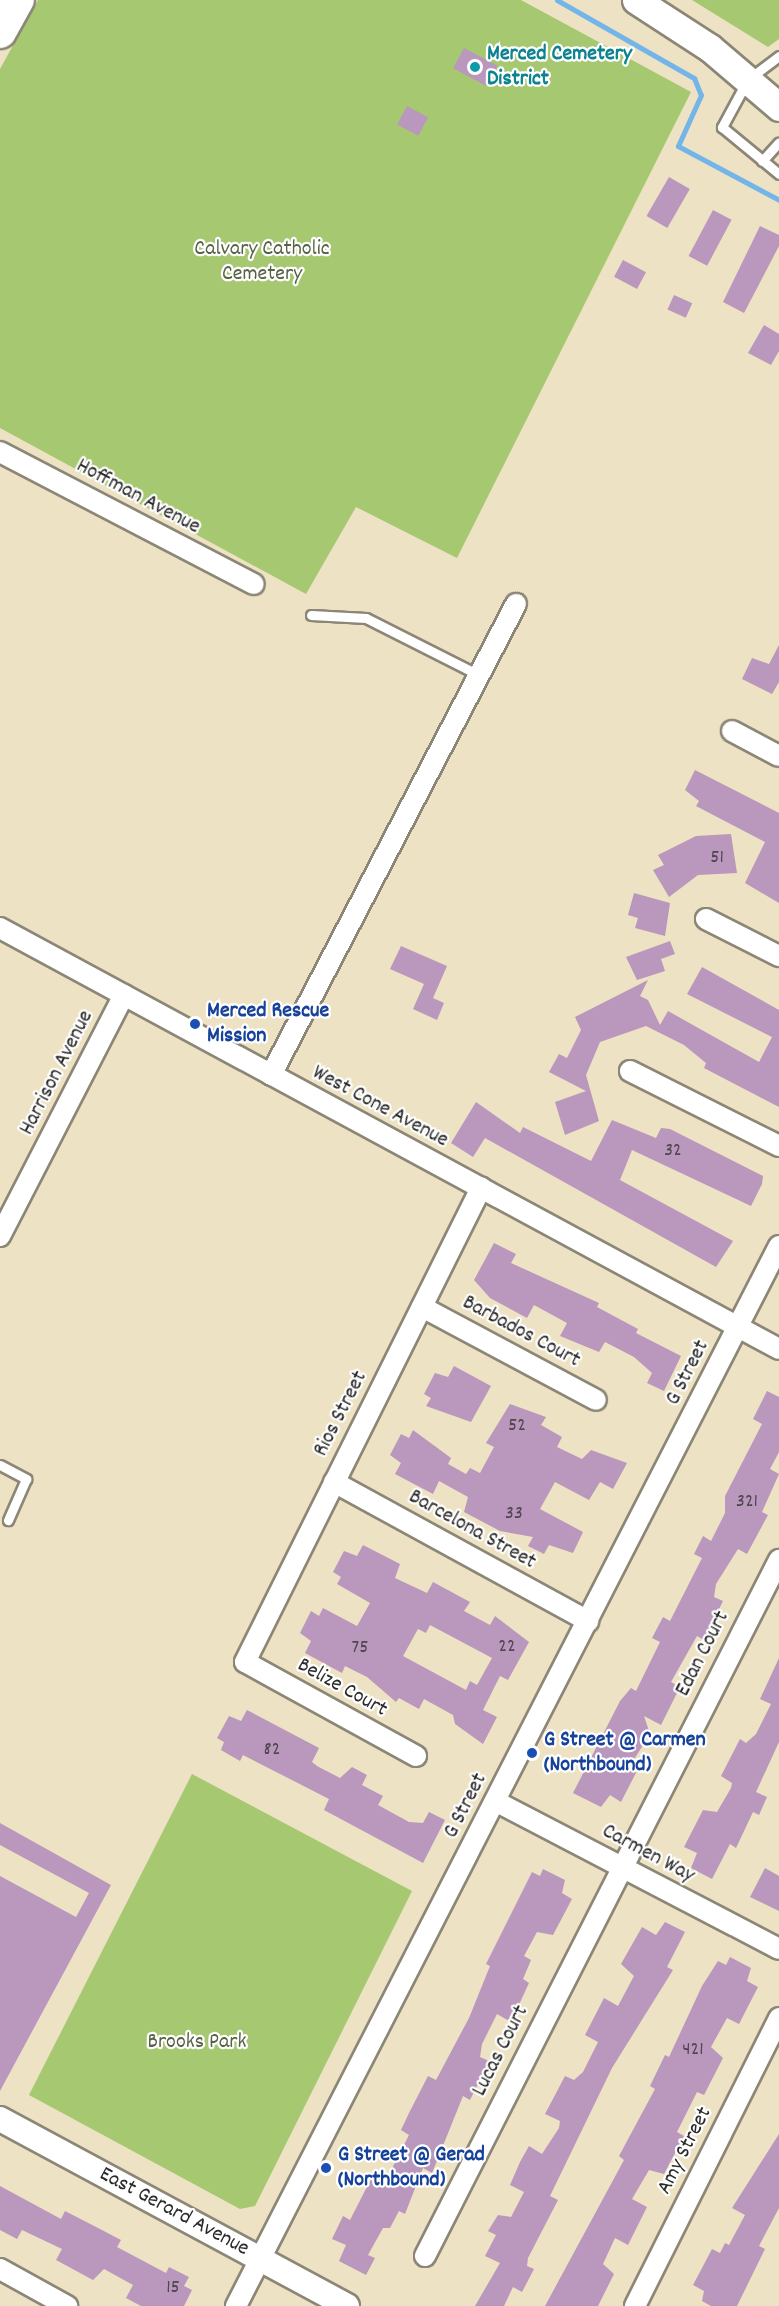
<!DOCTYPE html>
<html>
<head>
<meta charset="utf-8">
<style>
	body { margin:0 }
	#map { position:relative; width:779px; height:2306px; overflow:hidden; background:#ede2c3; font-family:Dekko,sans-serif }
	div>[style] { position:absolute }
	[style*='--x'] { left:calc(var(--x)*1px); top:calc(var(--y)*1px); width:calc(var(--w)*1px); rotate:calc(var(--a)*1deg) }
	.green>* { inset:0; background:#a6c871 }
	.stream>* { height:5px; margin:-2.5px; padding:0 2.5px; transform-origin:2.5px; border-radius:2.5px; background:#73b5e8 }
	.building>* { inset:0; background:#ba97bd; transform-origin:0 0 }
	.roads { filter:drop-shadow(2px 0 #8c8677) drop-shadow(-2px 0 #8c8677) drop-shadow(0 2px #8c8677) drop-shadow(0 -2px #8c8677) }
	.service>* { height:9px; margin:-4.5px; padding:0 4.5px; transform-origin:4.5px; border-radius:4.5px; background:#fff }
	.minor>* { height:20px; margin:-10px; padding:0 10px; transform-origin:10px; border-radius:10px; background:#fff }
	.tertiary>* { height:24px; margin:-12px; padding:0 12px; transform-origin:12px; border-radius:12px; background:#fff }
	.secondary>* { height:27px; margin:-13.5px; padding:0 13.5px; transform-origin:13.5px; border-radius:13.5px; background:#fff }
	.trunk>* { height:32px; margin:-16px; padding:0 16px; transform-origin:16px; border-radius:16px; background:#fff }
	.dots>* { width:16px; height:16px; translate:-50% -50%; box-sizing:border-box; border:3px solid #fff; border-radius:50% }
	span { translate:-50% -50%; white-space:nowrap; text-align:center; line-height:1.15; -webkit-text-stroke:4.5px #fff; paint-order:stroke }
	.number-label { font-size:20px; color:#4f4650 }
	.number-label span { -webkit-text-stroke-width:0 }
	.culture-label { font-size:22px; color:#0d838f; font-weight:700 }
	.left { translate:0 -50%; text-align:left }
	.park-label { font-size:22px; color:#566244 }
	.street-label { font-size:22px; color:#2b2b2b }
	.transit-label { font-size:22px; color:#164399; font-weight:700 }
</style>
</head>
<body>
<div id="map">
	<div class="green">
		<div style="clip-path:polygon(38px 0,521px 0,691px 92px,457px 558px,356px 507px,306px 594px,0 428px,0 69px)"></div>
		<div style="clip-path:polygon(692px 0,779px 0,779px 39px,768px 47px)"></div>
		<div style="clip-path:polygon(192px 1774px,412px 1891px,255px 2206px,240px 2209px,29px 2095px)"></div>
	</div>
	<div class="stream">
		<div style="--x:557;--y:0;--w:158;--a:29.7"></div>
		<div style="--x:694;--y:78;--w:18;--a:68"></div>
		<div style="--x:701;--y:95;--w:56;--a:114.3"></div>
		<div style="--x:678;--y:146;--w:115;--a:28.1"></div>
	</div>
	<div class="building">
		<div style="left:464px;top:48px;width:38px;height:23px;rotate:28deg"></div>
		<div style="left:407px;top:106px;width:24px;height:21px;rotate:28deg"></div>
		<div style="left:669px;top:177px;width:24px;height:45px;rotate:30deg"></div>
		<div style="left:713px;top:210px;width:21px;height:52px;rotate:28deg"></div>
		<div style="clip-path:polygon(760px 226px,779px 235px,779px 246px,744px 313px,723px 302px)"></div>
		<div style="left:623px;top:260px;width:26px;height:19px;rotate:28deg"></div>
		<div style="left:674px;top:295px;width:20px;height:16px;rotate:24deg"></div>
		<div style="clip-path:polygon(764px 325px,779px 334px,779px 351px,771px 365px,748px 353px)"></div>
		<div style="clip-path:polygon(779px 645px,779px 682px,772px 694px,742px 679px,752px 658px,769px 664px)"></div>
		<div style="clip-path:polygon(695px 770px,779px 813px,779px 903px,745px 883px,765px 842px,696px 806px,699px 801px,685px 790px)"></div>
		<div style="clip-path:polygon(731px 834px,737px 873px,698px 875px,669px 897px,653px 870px,664px 865px,658px 855px,696px 836px)"></div>
		<div style="clip-path:polygon(634px 893px,670px 903px,665px 936px,635px 928px,638px 918px,628px 915px)"></div>
		<div style="clip-path:polygon(670px 941px,675px 954px,661px 959px,665px 971px,637px 980px,626px 957px)"></div>
		<div style="clip-path:polygon(401px 946px,447px 966px,433px 998px,444px 1003px,437px 1020px,413px 1009px,424px 984px,390px 969px)"></div>
		<div style="clip-path:polygon(702px 967px,779px 1010px,779px 1107px,704px 1068px,706px 1063px,684px 1045px,646px 1026px,600px 1042px,586px 1075px,599px 1121px,565px 1135px,555px 1102px,586px 1091px,549px 1072px,559px 1054px,567px 1058px,581px 1030px,575px 1017px,648px 980px,640px 996px,648px 1000px,660px 1025px,668px 1011px,759px 1062px,772px 1037px,687px 994px)"></div>
		<div style="clip-path:polygon(476px 1102px,520px 1133px,523px 1127px,591px 1161px,612px 1120px,656px 1138px,661px 1128px,670px 1129px,763px 1176px,762px 1184px,751px 1206px,632px 1150px,620px 1180px,733px 1241px,716px 1267px,485px 1138px,473px 1157px,451px 1143px)"></div>
		<div style="clip-path:polygon(494px 1243px,516px 1254px,511px 1263px,599px 1303px,597px 1307px,638px 1329px,636px 1333px,681px 1356px,664px 1391px,647px 1383px,652px 1373px,634px 1357px,605px 1342px,599px 1352px,560px 1336px,567px 1323px,534px 1305px,527px 1318px,490px 1298px,474px 1280px)"></div>
		<div style="clip-path:polygon(454px 1366px,491px 1386px,471px 1422px,426px 1406px,431px 1398px,424px 1394px,435px 1373px,448px 1377px)"></div>
		<div style="clip-path:polygon(767px 1391px,779px 1397px,779px 1452px,770px 1469px,779px 1474px,762px 1512px,768px 1515px,747px 1554px,738px 1549px,716px 1584px,714px 1597px,723px 1601px,704px 1640px,697px 1636px,671px 1682px,680px 1687px,661px 1725px,644px 1716px,650px 1734px,633px 1761px,640px 1765px,621px 1802px,610px 1795px,601px 1807px,573px 1793px,620px 1701px,631px 1688px,636px 1691px,660px 1642px,652px 1638px,663px 1617px,670px 1621px,702px 1558px,694px 1554px,703px 1536px,711px 1541px,725px 1513px,725px 1496px,762px 1424px,753px 1419px)"></div>
		<div style="clip-path:polygon(510px 1404px,546px 1417px,541px 1425px,562px 1437px,557px 1447px,582px 1459px,591px 1450px,627px 1463px,613px 1489px,600px 1482px,589px 1500px,555px 1482px,540px 1509px,583px 1532px,573px 1553px,549px 1545px,544px 1554px,528px 1546px,533px 1537px,500px 1531px,464px 1512px,468px 1497px,439px 1481px,433px 1494px,395px 1474px,401px 1463px,390px 1455px,401px 1434px,409px 1438px,413px 1430px,451px 1458px,448px 1464px,466px 1474px,470px 1468px,480px 1473px,494px 1447px,486px 1443px)"></div>
		<div style="clip-path:polygon(evenodd,363px 1545px,400px 1564px,395px 1578px,427px 1593px,433px 1582px,470px 1602px,464px 1611px,490px 1625px,495px 1616px,529px 1642px,508px 1680px,500px 1676px,483px 1710px,497px 1717px,483px 1744px,455px 1724px,453px 1715px,424px 1699px,419px 1709px,399px 1698px,396px 1702px,367px 1677px,345px 1666px,342px 1673px,305px 1653px,311px 1641px,300px 1633px,311px 1611px,319px 1616px,323px 1608px,357px 1626px,370px 1603px,337px 1584px,341px 1577px,333px 1572px,344px 1551px,357px 1556px,363px 1545px,430px 1625px,492px 1658px,477px 1685px,470px 1681px,466px 1690px,403px 1656px,418px 1629px,426px 1633px,430px 1625px)"></div>
		<div style="clip-path:polygon(779px 1658px,779px 1742px,756px 1792px,767px 1797px,759px 1815px,753px 1812px,736px 1848px,730px 1844px,712px 1879px,691px 1868px,697px 1853px,684px 1847px,703px 1810px,717px 1812px,731px 1788px,732px 1783px,721px 1776px,740px 1739px,746px 1743px,756px 1734px,771px 1704px,760px 1699px)"></div>
		<div style="clip-path:polygon(247px 1710px,319px 1748px,312px 1762px,317px 1766px,340px 1778px,352px 1767px,367px 1775px,362px 1785px,383px 1796px,378px 1805px,409px 1822px,423px 1823px,429px 1812px,445px 1820px,423px 1863px,324px 1810px,329px 1799px,243px 1755px,240px 1761px,221px 1750px,224px 1742px,217px 1738px,229px 1716px,241px 1721px)"></div>
		<div style="clip-path:polygon(0 1823px,111px 1885px,0 2091px,0 1876px,76px 1917px,89px 1893px,0 1845px)"></div>
		<div style="clip-path:polygon(765px 1868px,779px 1876px,779px 1911px,750px 1897px)"></div>
		<div style="clip-path:polygon(543px 1869px,565px 1880px,562px 1893px,572px 1899px,553px 1935px,537px 1932px,524px 1956px,531px 1960px,523px 1979px,529px 1983px,511px 2022px,497px 2014px,482px 2044px,480px 2057px,489px 2061px,481px 2078px,470px 2100px,463px 2096px,432px 2173px,423px 2168px,405px 2214px,399px 2211px,390px 2228px,383px 2228px,368px 2255px,375px 2258px,366px 2275px,339px 2261px,346px 2245px,332px 2239px,343px 2216px,350px 2220px,373px 2175px,385px 2182px,409px 2135px,401px 2130px,409px 2113px,428px 2076px,436px 2080px,469px 2018px,490px 1966px,486px 1964px,532px 1872px,540px 1876px)"></div>
		<div style="clip-path:polygon(665px 1922px,685px 1932px,667px 1967px,673px 1970px,612px 2068px,550px 2196px,558px 2200px,528px 2258px,527px 2266px,534px 2269px,522px 2292px,513px 2287px,504px 2306px,475px 2306px,500px 2263px,485px 2256px,496px 2235px,488px 2231px,498px 2215px,511px 2217px,524px 2192px,510px 2185px,520px 2162px,529px 2146px,542px 2154px,559px 2128px,560px 2121px,545px 2114px,565px 2076px,574px 2080px,583px 2072px,598px 2042px,585px 2035px,604px 1998px,618px 2006px,634px 1976px,621px 1964px,642px 1927px,656px 1935px)"></div>
		<div style="clip-path:polygon(730px 1957px,751px 1968px,747px 1981px,758px 1987px,739px 2024px,727px 2018px,711px 2047px,723px 2058px,704px 2095px,697px 2092px,677px 2132px,684px 2136px,664px 2174px,649px 2170px,632px 2199px,647px 2207px,628px 2245px,615px 2238px,603px 2264px,614px 2274px,598px 2306px,545px 2306px,624px 2160px,619px 2156px,655px 2089px,650px 2086px,665px 2055px,669px 2057px,702px 1986px,718px 1961px,726px 1965px)"></div>
		<div style="clip-path:polygon(779px 2134px,779px 2208px,759px 2246px,765px 2249px,737px 2306px,711px 2306px,702px 2301px,704px 2291px,693px 2285px,712px 2249px,720px 2253px,725px 2243px,729px 2245px,745px 2215px,732px 2208px)"></div>
		<div style="clip-path:polygon(0 2186px,61px 2219px,65px 2211px,100px 2229px,121px 2240px,117px 2247px,166px 2273px,169px 2267px,189px 2277px,184px 2286px,192px 2290px,184px 2306px,141px 2306px,126px 2298px,133px 2285px,104px 2269px,93px 2280px,56px 2260px,62px 2249px,22px 2230px,17px 2239px,0 2230px)"></div>
	</div>
	<div class="roads">
		<div class="service">
			<div style="--x:779;--y:56;--w:39;--a:143"></div>
			<div style="--x:748;--y:79;--w:55;--a:118.4"></div>
			<div style="--x:722;--y:127;--w:74;--a:39.5"></div>
			<div style="--x:762;--y:161;--w:25;--a:-48"></div>
			<div style="--x:311;--y:615;--w:55;--a:3.1"></div>
			<div style="--x:366;--y:618;--w:127;--a:26.8"></div>
			<div style="--x:0;--y:1465;--w:30;--a:28"></div>
			<div style="--x:26;--y:1479;--w:45;--a:113.7"></div>
		</div>
		<div class="minor">
			<div style="--x:0;--y:452;--w:286;--a:27.5"></div>
			<div style="--x:732;--y:731;--w:53;--a:28"></div>
			<div style="--x:706;--y:919;--w:82;--a:26.9"></div>
			<div style="--x:0;--y:928;--w:885;--a:28.39"></div>
			<div style="--x:630;--y:1071;--w:167;--a:26.7"></div>
			<div style="--x:271;--y:1075;--w:531;--a:-62.52"></div>
			<div style="--x:0;--y:1236;--w:271;--a:-62.8"></div>
			<div style="--x:422;--y:1307;--w:197;--a:28.1"></div>
			<div style="--x:334;--y:1482;--w:290;--a:28.7"></div>
			<div style="--x:416;--y:1756;--w:195;--a:-151.2"></div>
			<div style="--x:245;--y:1662;--w:530;--a:-63.53"></div>
			<div style="--x:495;--y:1801;--w:320;--a:27.5"></div>
			<div style="--x:425;--y:2256;--w:781;--a:-63.04"></div>
			<div style="--x:0;--y:2269;--w:77;--a:28.9"></div>
			<div style="--x:236;--y:2306;--w:1191;--a:-62.88"></div>
			<div style="--x:635;--y:2306;--w:322;--a:-63.4"></div>
		</div>
		<div class="tertiary">
			<div style="--x:0;--y:2119;--w:394;--a:28.3"></div>
		</div>
		<div class="secondary">
			<div style="--x:636;--y:0;--w:88;--a:33"></div>
			<div style="--x:710;--y:48;--w:91;--a:40.5"></div>
		</div>
		<div class="trunk">
			<div style="--x:0;--y:32;--w:37;--a:-61"></div>
		</div>
	</div>
	<div class="dots">
		<div style="left:475px;top:67px;background:#0f9aa8"></div>
		<div style="left:195px;top:1024px;background:#1a4fb4"></div>
		<div style="left:532px;top:1753px;background:#1a4fb4"></div>
		<div style="left:326px;top:2168px;background:#1a4fb4"></div>
	</div>
	<div class="number-label">
		<span style="left:717px;top:858px">51</span>
		<span style="left:673px;top:1151px">32</span>
		<span style="left:517px;top:1426px">52</span>
		<span style="left:747px;top:1502px">321</span>
		<span style="left:514px;top:1514px">33</span>
		<span style="left:507px;top:1647px">22</span>
		<span style="left:360px;top:1648px">75</span>
		<span style="left:272px;top:1750px">82</span>
		<span style="left:693px;top:2050px">421</span>
		<span style="left:173px;top:2288px">15</span>
	</div>
	<div class="culture-label">
		<span class="left" style="left:487px;top:67px">Merced Cemetery<br>District</span>
	</div>
	<div class="park-label">
		<span style="left:262px;top:262px">Calvary Catholic<br>Cemetery</span>
		<span style="left:197px;top:2043px">Brooks Park</span>
	</div>
	<div class="street-label">
		<span style="left:138px;top:497px;rotate:28deg">Hoffman Avenue</span>
		<span style="left:57px;top:1073px;rotate:-63deg">Harrison Avenue</span>
		<span style="left:380px;top:1107px;rotate:28deg">West Cone Avenue</span>
		<span style="left:521px;top:1332px;rotate:28deg">Barbados Court</span>
		<span style="left:688px;top:1373px;rotate:-63deg">G Street</span>
		<span style="left:341px;top:1414px;rotate:-63deg">Rios Street</span>
		<span style="left:472px;top:1530px;rotate:29deg">Barcelona Street</span>
		<span style="left:703px;top:1654px;rotate:-63deg">Edan Court</span>
		<span style="left:342px;top:1688px;rotate:29deg">Belize Court</span>
		<span style="left:466px;top:1806px;rotate:-63deg">G Street</span>
		<span style="left:648px;top:1854px;rotate:28deg">Carmen Way</span>
		<span style="left:501px;top:2051px;rotate:-63deg">Lucas Court</span>
		<span style="left:685px;top:2151px;rotate:-63deg">Amy Street</span>
		<span style="left:174px;top:2212px;rotate:28deg">East Gerard Avenue</span>
	</div>
	<div class="transit-label">
		<span class="left" style="left:207px;top:1024px">Merced Rescue<br>Mission</span>
		<span class="left" style="left:544px;top:1753px">G Street @ Carmen<br>(Northbound)</span>
		<span class="left" style="left:338px;top:2168px">G Street @ Gerad<br>(Northbound)</span>
	</div>
</div>
</body>
</html>
